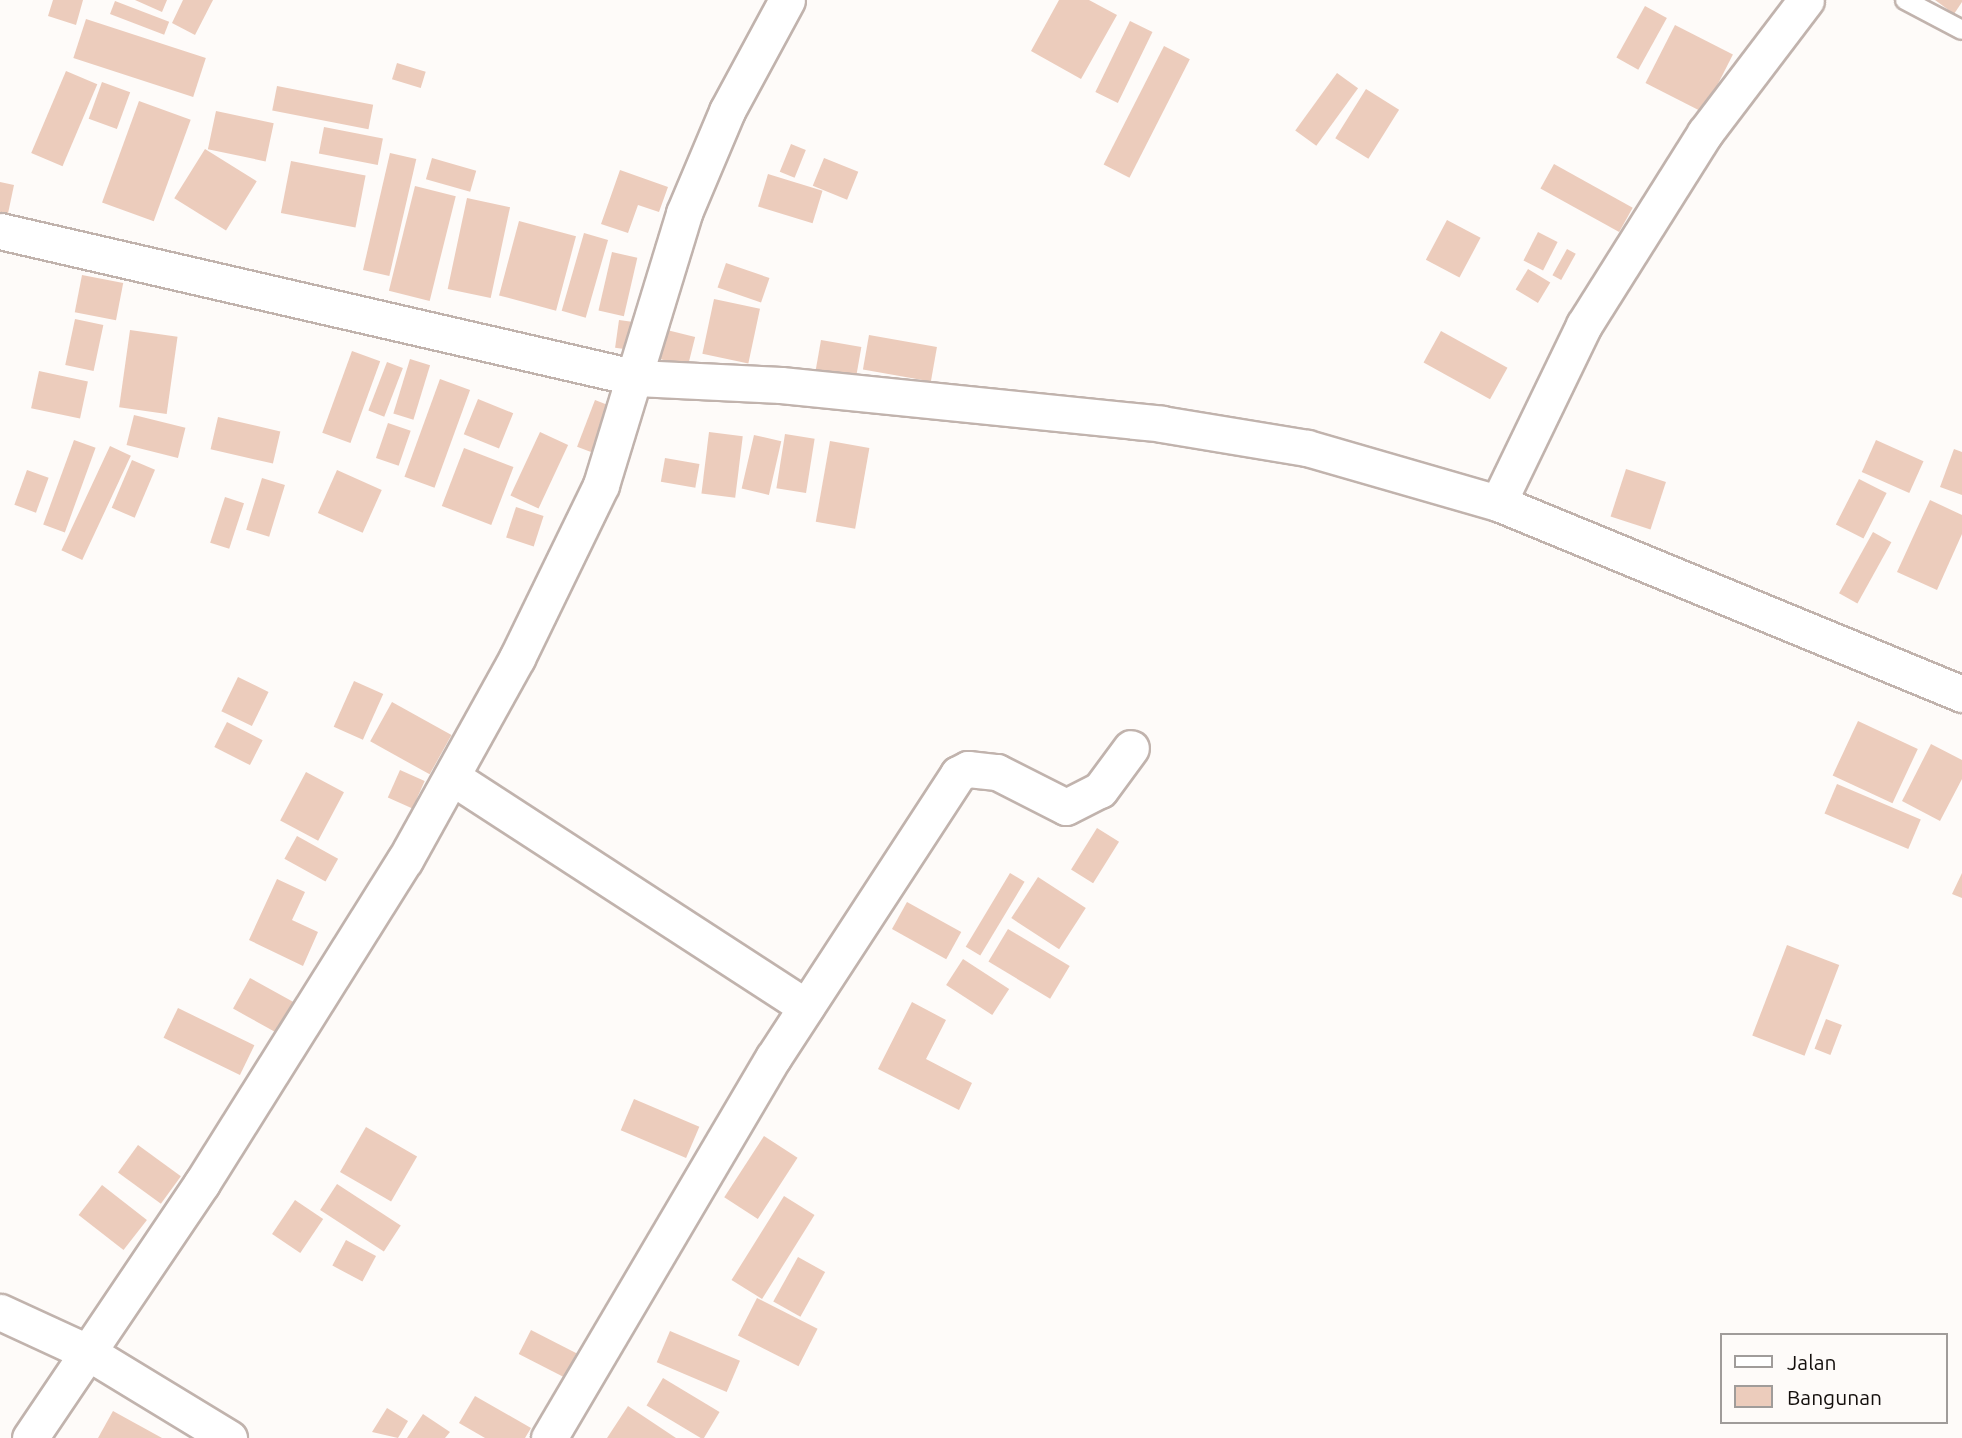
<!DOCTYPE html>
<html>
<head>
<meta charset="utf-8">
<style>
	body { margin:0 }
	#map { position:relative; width:1962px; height:1438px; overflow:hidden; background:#fefbf9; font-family:Ubuntu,sans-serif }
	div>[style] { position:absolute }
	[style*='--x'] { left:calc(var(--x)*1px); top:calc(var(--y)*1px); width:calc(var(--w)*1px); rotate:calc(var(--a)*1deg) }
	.building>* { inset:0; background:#ecccbc; transform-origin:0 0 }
	.roads { filter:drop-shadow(2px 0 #c1b3ad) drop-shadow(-2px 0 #c1b3ad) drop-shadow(0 2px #c1b3ad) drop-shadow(0 -2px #c1b3ad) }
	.service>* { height:18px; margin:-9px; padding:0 9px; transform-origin:9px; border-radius:9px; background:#fff }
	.minor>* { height:35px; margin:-17.5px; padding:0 17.5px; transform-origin:17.5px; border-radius:17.5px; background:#fff }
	span { translate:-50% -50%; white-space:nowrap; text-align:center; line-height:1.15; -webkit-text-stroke:5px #fefbf9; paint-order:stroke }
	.legend { position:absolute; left:1720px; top:1333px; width:228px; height:91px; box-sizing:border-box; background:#fefbf9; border:2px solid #a09c9a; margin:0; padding:9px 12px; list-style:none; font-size:21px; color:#130e0c }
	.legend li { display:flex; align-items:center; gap:14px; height:35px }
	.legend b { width:35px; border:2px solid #a09c9a }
</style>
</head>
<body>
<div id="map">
	<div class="building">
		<div style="clip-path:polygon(53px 0,83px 0,76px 25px,48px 16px)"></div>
		<div style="clip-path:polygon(135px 0,167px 0,162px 12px)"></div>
		<div style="clip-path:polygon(183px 0,213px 0,195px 35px,172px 23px)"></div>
		<div style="clip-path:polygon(1059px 0,1089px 0,1117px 15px,1081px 79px,1031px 51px)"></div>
		<div style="clip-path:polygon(1935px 0,1962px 0,1962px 2px,1954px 14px)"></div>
		<div style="left:115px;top:1px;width:58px;height:14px;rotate:21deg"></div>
		<div style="left:1645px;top:6px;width:25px;height:59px;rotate:29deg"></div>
		<div style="left:86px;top:19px;width:126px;height:41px;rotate:18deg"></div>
		<div style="left:1130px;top:21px;width:25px;height:79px;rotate:26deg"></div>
		<div style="left:1675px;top:25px;width:65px;height:65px;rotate:27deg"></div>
		<div style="left:1164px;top:46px;width:29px;height:133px;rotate:27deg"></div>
		<div style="left:397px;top:63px;width:30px;height:17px;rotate:17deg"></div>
		<div style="left:66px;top:71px;width:34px;height:89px;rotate:23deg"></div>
		<div style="left:1337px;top:73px;width:26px;height:71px;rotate:36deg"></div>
		<div style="left:102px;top:82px;width:30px;height:39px;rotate:20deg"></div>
		<div style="left:277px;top:86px;width:98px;height:25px;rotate:11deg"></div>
		<div style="left:1366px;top:89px;width:39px;height:58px;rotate:32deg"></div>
		<div style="left:139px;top:101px;width:55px;height:108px;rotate:20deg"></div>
		<div style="left:216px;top:111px;width:59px;height:39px;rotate:12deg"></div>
		<div style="left:324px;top:127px;width:60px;height:27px;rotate:11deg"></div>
		<div style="left:791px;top:144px;width:16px;height:30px;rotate:22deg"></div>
		<div style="left:205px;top:149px;width:61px;height:58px;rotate:32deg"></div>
		<div style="left:390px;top:153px;width:27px;height:120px;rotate:13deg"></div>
		<div style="left:432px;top:158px;width:46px;height:22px;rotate:16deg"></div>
		<div style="left:824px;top:158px;width:37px;height:30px;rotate:22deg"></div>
		<div style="left:291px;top:161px;width:76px;height:53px;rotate:11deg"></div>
		<div style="left:1554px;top:164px;width:90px;height:28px;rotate:29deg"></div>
		<div style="clip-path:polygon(620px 170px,668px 187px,659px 212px,638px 205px,628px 233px,601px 224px)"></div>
		<div style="left:768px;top:174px;width:57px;height:34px;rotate:17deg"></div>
		<div style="clip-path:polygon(0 182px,14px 185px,6px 223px,0 221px)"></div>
		<div style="left:415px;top:186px;width:42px;height:108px;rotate:14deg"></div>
		<div style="left:467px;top:198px;width:44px;height:93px;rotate:12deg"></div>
		<div style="left:1447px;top:220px;width:38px;height:45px;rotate:28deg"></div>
		<div style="left:519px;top:221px;width:59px;height:77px;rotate:15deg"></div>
		<div style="left:1538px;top:232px;width:22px;height:32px;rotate:27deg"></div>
		<div style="left:584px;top:233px;width:25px;height:81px;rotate:16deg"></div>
		<div style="left:1567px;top:249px;width:10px;height:30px;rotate:29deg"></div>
		<div style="left:612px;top:252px;width:26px;height:60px;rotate:13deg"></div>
		<div style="left:726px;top:263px;width:46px;height:26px;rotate:19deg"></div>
		<div style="left:1528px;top:269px;width:26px;height:24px;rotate:31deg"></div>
		<div style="left:82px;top:275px;width:42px;height:38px;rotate:11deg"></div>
		<div style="left:714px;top:299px;width:47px;height:56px;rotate:12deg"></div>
		<div style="left:75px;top:319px;width:29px;height:47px;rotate:12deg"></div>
		<div style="left:619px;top:320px;width:22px;height:28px;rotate:8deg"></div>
		<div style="left:130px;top:330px;width:48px;height:78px;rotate:8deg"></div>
		<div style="left:667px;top:330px;width:29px;height:30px;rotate:14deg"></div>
		<div style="left:1441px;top:331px;width:76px;height:36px;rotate:29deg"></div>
		<div style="left:869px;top:335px;width:69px;height:35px;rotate:10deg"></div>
		<div style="left:821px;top:340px;width:41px;height:34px;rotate:10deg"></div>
		<div style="left:352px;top:351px;width:30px;height:87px;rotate:20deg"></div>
		<div style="left:410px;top:359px;width:21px;height:57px;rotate:17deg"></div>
		<div style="left:387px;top:362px;width:17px;height:52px;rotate:21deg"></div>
		<div style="left:39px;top:371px;width:50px;height:38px;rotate:12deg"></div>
		<div style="left:440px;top:379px;width:32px;height:104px;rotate:20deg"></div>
		<div style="left:478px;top:399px;width:38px;height:38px;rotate:22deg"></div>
		<div style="left:595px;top:400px;width:22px;height:50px;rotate:21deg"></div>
		<div style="left:134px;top:415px;width:53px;height:31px;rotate:14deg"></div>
		<div style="left:218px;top:417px;width:64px;height:33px;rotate:13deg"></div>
		<div style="left:388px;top:423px;width:24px;height:37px;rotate:19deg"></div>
		<div style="left:540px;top:432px;width:31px;height:70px;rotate:25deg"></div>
		<div style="left:709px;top:432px;width:34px;height:62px;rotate:7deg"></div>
		<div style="left:785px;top:434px;width:30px;height:55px;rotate:9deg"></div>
		<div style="left:754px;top:435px;width:28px;height:55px;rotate:13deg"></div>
		<div style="left:74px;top:440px;width:23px;height:90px;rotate:20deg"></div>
		<div style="left:1876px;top:440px;width:52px;height:35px;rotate:24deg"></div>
		<div style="left:830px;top:441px;width:40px;height:82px;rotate:10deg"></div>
		<div style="left:110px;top:446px;width:23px;height:115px;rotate:25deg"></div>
		<div style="left:464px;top:448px;width:53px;height:62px;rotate:21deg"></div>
		<div style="clip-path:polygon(1954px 449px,1962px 452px,1962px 495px,1940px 487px)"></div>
		<div style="left:665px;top:458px;width:35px;height:24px;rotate:10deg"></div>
		<div style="left:132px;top:460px;width:25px;height:52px;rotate:23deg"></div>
		<div style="left:1626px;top:469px;width:42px;height:50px;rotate:18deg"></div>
		<div style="left:27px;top:470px;width:23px;height:37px;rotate:20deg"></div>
		<div style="left:337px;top:470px;width:49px;height:47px;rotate:24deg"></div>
		<div style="left:262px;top:478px;width:24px;height:54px;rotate:17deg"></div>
		<div style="left:1859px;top:479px;width:31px;height:51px;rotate:27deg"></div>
		<div style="left:225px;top:497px;width:20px;height:48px;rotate:18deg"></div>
		<div style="clip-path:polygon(1930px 500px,1962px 515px,1962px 534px,1937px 590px,1897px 572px)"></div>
		<div style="left:516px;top:507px;width:29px;height:32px;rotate:18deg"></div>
		<div style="left:1873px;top:532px;width:21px;height:70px;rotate:29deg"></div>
		<div style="left:238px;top:677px;width:34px;height:38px;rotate:26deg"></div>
		<div style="left:354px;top:681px;width:32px;height:50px;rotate:24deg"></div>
		<div style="left:392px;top:702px;width:68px;height:45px;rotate:29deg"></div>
		<div style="left:1858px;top:721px;width:66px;height:60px;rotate:25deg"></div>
		<div style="left:227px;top:722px;width:40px;height:28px;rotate:27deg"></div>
		<div style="clip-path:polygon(1931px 744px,1962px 760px,1962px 779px,1940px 821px,1902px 801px)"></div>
		<div style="left:400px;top:770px;width:27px;height:30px;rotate:24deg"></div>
		<div style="left:306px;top:772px;width:43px;height:55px;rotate:28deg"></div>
		<div style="left:1837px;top:784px;width:91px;height:32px;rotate:23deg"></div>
		<div style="left:1097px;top:828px;width:26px;height:49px;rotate:32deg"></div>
		<div style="left:297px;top:836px;width:47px;height:26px;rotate:29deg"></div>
		<div style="left:1010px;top:873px;width:17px;height:86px;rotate:31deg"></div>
		<div style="clip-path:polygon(1962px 873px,1962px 898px,1952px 894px)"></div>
		<div style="left:1038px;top:877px;width:57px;height:49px;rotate:33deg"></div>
		<div style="clip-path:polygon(277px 879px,305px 892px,292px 920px,318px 932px,303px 966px,249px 940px)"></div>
		<div style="left:907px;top:902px;width:62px;height:31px;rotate:29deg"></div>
		<div style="left:1008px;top:929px;width:72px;height:38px;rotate:31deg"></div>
		<div style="left:1787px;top:945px;width:56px;height:97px;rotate:21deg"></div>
		<div style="left:963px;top:959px;width:55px;height:31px;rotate:33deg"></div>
		<div style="left:250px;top:978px;width:58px;height:35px;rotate:29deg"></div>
		<div style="clip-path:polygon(912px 1002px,946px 1020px,926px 1059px,972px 1083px,959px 1110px,878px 1069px)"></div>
		<div style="left:178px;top:1008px;width:85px;height:33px;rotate:26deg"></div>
		<div style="left:1826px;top:1019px;width:17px;height:32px;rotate:21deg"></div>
		<div style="left:634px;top:1099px;width:71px;height:34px;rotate:23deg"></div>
		<div style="left:366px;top:1127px;width:59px;height:52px;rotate:30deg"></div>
		<div style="left:764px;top:1136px;width:40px;height:73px;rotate:33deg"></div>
		<div style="left:138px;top:1145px;width:53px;height:34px;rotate:36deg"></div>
		<div style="left:337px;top:1184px;width:76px;height:31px;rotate:33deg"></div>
		<div style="left:102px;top:1185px;width:57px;height:38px;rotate:38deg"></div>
		<div style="left:784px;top:1196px;width:36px;height:99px;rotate:32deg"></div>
		<div style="left:295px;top:1200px;width:34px;height:41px;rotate:34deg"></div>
		<div style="left:346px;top:1240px;width:34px;height:29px;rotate:28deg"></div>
		<div style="left:798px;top:1257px;width:31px;height:51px;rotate:29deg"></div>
		<div style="left:757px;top:1298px;width:68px;height:42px;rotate:27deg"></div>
		<div style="left:531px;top:1330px;width:51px;height:27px;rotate:27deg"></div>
		<div style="left:670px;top:1331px;width:76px;height:34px;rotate:23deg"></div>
		<div style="left:663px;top:1378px;width:66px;height:32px;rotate:31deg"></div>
		<div style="clip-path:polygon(475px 1396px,531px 1428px,525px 1438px,485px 1438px,459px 1423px)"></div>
		<div style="clip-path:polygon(628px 1406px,676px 1438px,607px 1438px)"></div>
		<div style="clip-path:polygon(387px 1408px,408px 1421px,398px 1438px,372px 1432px)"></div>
		<div style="clip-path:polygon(113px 1411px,162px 1438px,98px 1438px)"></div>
		<div style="clip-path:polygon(423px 1414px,450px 1432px,445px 1438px,407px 1438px)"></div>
	</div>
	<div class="roads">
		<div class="service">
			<div style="--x:1905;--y:0;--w:64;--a:27.8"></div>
		</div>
		<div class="minor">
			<div style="--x:0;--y:231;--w:654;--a:12.99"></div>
			<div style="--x:637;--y:378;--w:144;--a:2.8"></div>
			<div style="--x:781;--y:385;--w:383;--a:5.8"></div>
			<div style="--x:1162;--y:424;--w:147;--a:9.4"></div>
			<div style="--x:1307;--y:448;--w:199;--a:16.1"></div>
			<div style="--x:1498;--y:503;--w:502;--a:22.37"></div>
			<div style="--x:1498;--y:503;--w:198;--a:-64.2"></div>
			<div style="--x:1584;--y:325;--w:227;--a:-57.8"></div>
			<div style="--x:1705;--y:133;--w:167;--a:-52.8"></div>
			<div style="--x:452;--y:777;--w:422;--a:33"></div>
			<div style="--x:0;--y:1312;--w:98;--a:24.7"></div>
			<div style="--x:89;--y:1353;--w:164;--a:31.3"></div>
			<div style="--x:30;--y:1438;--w:308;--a:-56"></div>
			<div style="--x:202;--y:1183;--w:381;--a:-57.9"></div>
			<div style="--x:405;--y:860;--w:231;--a:-61"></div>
			<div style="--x:517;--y:658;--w:192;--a:-64.1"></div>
			<div style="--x:601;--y:485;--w:284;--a:-73"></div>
			<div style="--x:684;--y:213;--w:111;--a:-67.1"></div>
			<div style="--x:727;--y:111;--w:126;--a:-61.6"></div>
			<div style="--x:549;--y:1438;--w:441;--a:-59.5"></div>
			<div style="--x:773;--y:1058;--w:339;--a:-56.9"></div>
			<div style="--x:958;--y:774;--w:11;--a:-27"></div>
			<div style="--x:968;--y:769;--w:29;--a:6"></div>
			<div style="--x:997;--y:772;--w:77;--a:26.9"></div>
			<div style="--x:1066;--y:807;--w:38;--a:-27"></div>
			<div style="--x:1100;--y:790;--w:52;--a:-53.6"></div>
		</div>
	</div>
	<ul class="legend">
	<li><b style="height:9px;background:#fff"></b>Jalan</li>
	<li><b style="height:19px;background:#ecccbc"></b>Bangunan</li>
	</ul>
</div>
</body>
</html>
